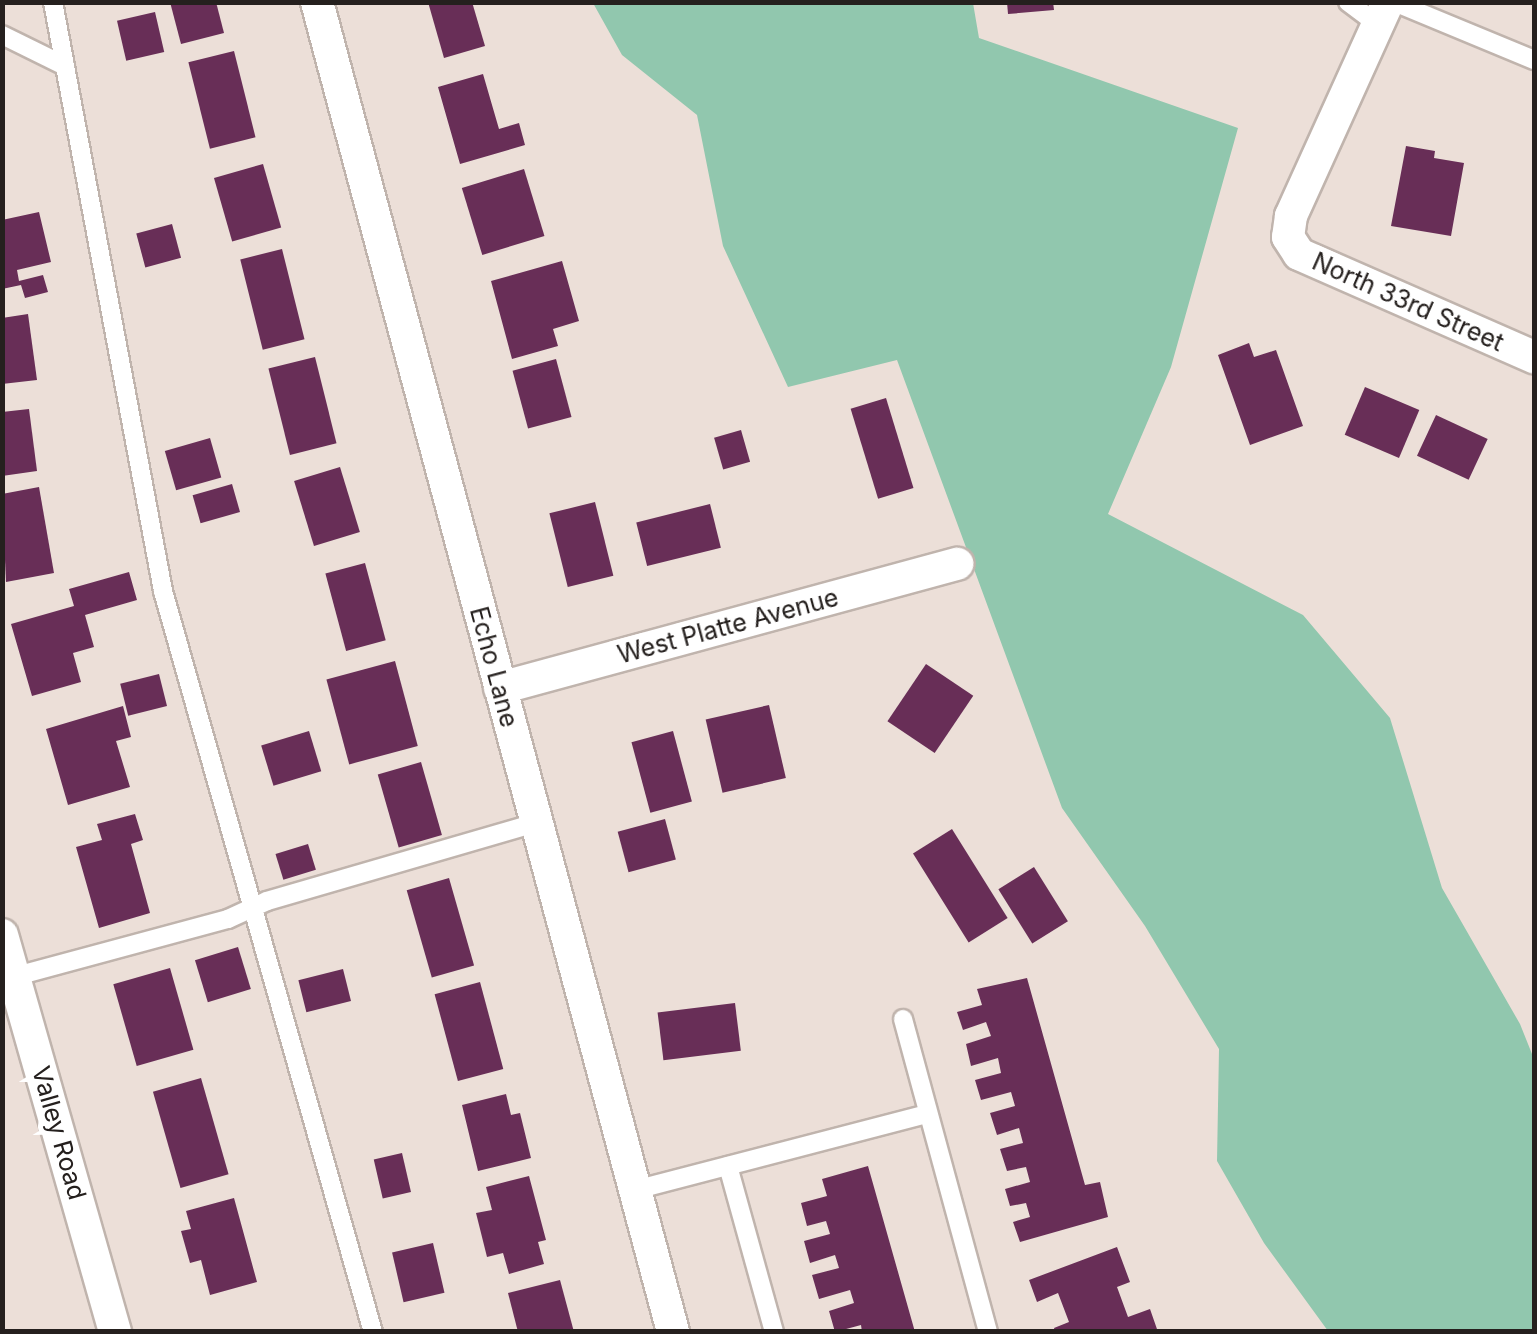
<!DOCTYPE html>
<html>
<head>
<meta charset="utf-8">
<style>
	body { margin:0 }
	#map { position:relative; width:1537px; height:1334px; overflow:hidden; background:#ecdfd8; font-family:Inter,sans-serif }
	div>[style] { position:absolute }
	[style*='--x'] { left:calc(var(--x)*1px); top:calc(var(--y)*1px); width:calc(var(--w)*1px); rotate:calc(var(--a)*1deg) }
	.green>* { inset:0; background:#91c7ae }
	.building>* { inset:0; background:#682e57; transform-origin:0 0 }
	.roads { filter:drop-shadow(2px 0 #c0b4ad) drop-shadow(-2px 0 #c0b4ad) drop-shadow(0 2px #c0b4ad) drop-shadow(0 -2px #c0b4ad) }
	.lane>* { height:18px; margin:-9px; padding:0 9px; transform-origin:9px; border-radius:9px; background:#fff }
	.street>* { height:32px; margin:-16px; padding:0 16px; transform-origin:16px; border-radius:16px; background:#fff }
	span { translate:-50% -50%; white-space:nowrap; text-align:center; line-height:1.15; -webkit-text-stroke:10px #fff; paint-order:stroke }
	.street-label { font-size:25px; color:#25201e }
	.frame { position:absolute; inset:0; border:5px solid #25201e; pointer-events:none }
</style>
</head>
<body>
<div id="map">
	<div class="green">
		<div style="clip-path:polygon(593px 3px,973px 3px,979px 38px,1238px 128px,1171px 367px,1108px 514px,1303px 615px,1390px 718px,1442px 888px,1520px 1024px,1534px 1059px,1534px 1331px,1328px 1331px,1264px 1243px,1217px 1161px,1219px 1049px,1145px 926px,1062px 808px,897px 360px,788px 387px,723px 246px,697px 115px,622px 55px)"></div>
	</div>
	<div class="building">
		<div style="clip-path:polygon(170px 2px,216px 2px,224px 33px,181px 44px)"></div>
		<div style="clip-path:polygon(428px 2px,472px 2px,485px 46px,444px 58px)"></div>
		<div style="clip-path:polygon(1007px 2px,1053px 2px,1054px 10px,1008px 14px)"></div>
		<div style="left:155px;top:12px;width:41px;height:39px;rotate:77deg"></div>
		<div style="left:234px;top:51px;width:89px;height:47px;rotate:76deg"></div>
		<div style="clip-path:polygon(483px 74px,499px 129px,519px 123px,525px 145px,460px 164px,438px 87px)"></div>
		<div style="clip-path:polygon(1406px 146px,1435px 151px,1434px 158px,1464px 163px,1451px 236px,1391px 226px)"></div>
		<div style="left:263px;top:164px;width:66px;height:51px;rotate:74deg"></div>
		<div style="left:524px;top:169px;width:70px;height:65px;rotate:73deg"></div>
		<div style="clip-path:polygon(39px 212px,51px 262px,17px 270px,19px 281px,43px 275px,48px 292px,25px 298px,21px 285px,2px 289px,2px 220px)"></div>
		<div style="left:172px;top:224px;width:35px;height:37px;rotate:75deg"></div>
		<div style="left:282px;top:249px;width:93px;height:43px;rotate:76deg"></div>
		<div style="clip-path:polygon(562px 261px,579px 321px,553px 329px,558px 346px,512px 359px,491px 281px)"></div>
		<div style="clip-path:polygon(28px 314px,37px 380px,2px 384px,2px 318px)"></div>
		<div style="clip-path:polygon(1249px 343px,1254px 357px,1276px 350px,1303px 426px,1250px 445px,1218px 355px)"></div>
		<div style="left:315px;top:357px;width:89px;height:48px;rotate:76deg"></div>
		<div style="left:556px;top:359px;width:60px;height:45px;rotate:75deg"></div>
		<div style="left:1365px;top:387px;width:59px;height:52px;rotate:23deg"></div>
		<div style="left:886px;top:398px;width:94px;height:37px;rotate:73deg"></div>
		<div style="clip-path:polygon(29px 409px,37px 471px,2px 476px,2px 412px)"></div>
		<div style="left:1436px;top:415px;width:57px;height:45px;rotate:25deg"></div>
		<div style="left:741px;top:430px;width:33px;height:28px;rotate:74deg"></div>
		<div style="left:210px;top:438px;width:41px;height:47px;rotate:74deg"></div>
		<div style="left:340px;top:467px;width:68px;height:48px;rotate:73deg"></div>
		<div style="left:232px;top:484px;width:29px;height:41px;rotate:74deg"></div>
		<div style="clip-path:polygon(39px 487px,54px 573px,6px 582px,2px 494px)"></div>
		<div style="left:595px;top:502px;width:76px;height:47px;rotate:76deg"></div>
		<div style="left:710px;top:504px;width:45px;height:76px;rotate:76deg"></div>
		<div style="left:365px;top:563px;width:80px;height:41px;rotate:75deg"></div>
		<div style="clip-path:polygon(129px 572px,137px 600px,85px 615px,94px 647px,73px 653px,81px 682px,32px 696px,11px 624px,74px 606px,69px 589px)"></div>
		<div style="left:395px;top:661px;width:88px;height:71px;rotate:75deg"></div>
		<div style="left:926px;top:664px;width:57px;height:69px;rotate:34deg"></div>
		<div style="left:159px;top:674px;width:33px;height:40px;rotate:76deg"></div>
		<div style="left:769px;top:705px;width:75px;height:65px;rotate:77deg"></div>
		<div style="clip-path:polygon(123px 706px,131px 737px,116px 741px,130px 787px,68px 805px,46px 729px)"></div>
		<div style="left:309px;top:731px;width:42px;height:50px;rotate:73deg"></div>
		<div style="left:673px;top:731px;width:73px;height:43px;rotate:75deg"></div>
		<div style="left:421px;top:762px;width:76px;height:45px;rotate:74deg"></div>
		<div style="clip-path:polygon(135px 814px,143px 840px,131px 844px,150px 913px,99px 928px,76px 847px,102px 840px,97px 824px)"></div>
		<div style="left:665px;top:819px;width:42px;height:49px;rotate:75deg"></div>
		<div style="left:952px;top:829px;width:105px;height:46px;rotate:58deg"></div>
		<div style="left:308px;top:844px;width:27px;height:34px;rotate:73deg"></div>
		<div style="left:1034px;top:867px;width:64px;height:42px;rotate:58deg"></div>
		<div style="left:449px;top:878px;width:91px;height:44px;rotate:74deg"></div>
		<div style="left:238px;top:947px;width:44px;height:45px;rotate:73deg"></div>
		<div style="left:170px;top:968px;width:85px;height:59px;rotate:74deg"></div>
		<div style="left:343px;top:969px;width:33px;height:46px;rotate:76deg"></div>
		<div style="clip-path:polygon(1027px 978px,1085px 1185px,1100px 1182px,1108px 1217px,1020px 1242px,1013px 1222px,1030px 1217px,1026px 1203px,1010px 1206px,1005px 1189px,1030px 1182px,1026px 1167px,1007px 1171px,1000px 1149px,1023px 1143px,1019px 1128px,997px 1135px,990px 1113px,1015px 1106px,1011px 1092px,981px 1100px,975px 1080px,1001px 1073px,998px 1058px,971px 1066px,966px 1044px,991px 1036px,986px 1022px,963px 1030px,957px 1012px,982px 1005px,977px 989px)"></div>
		<div style="left:480px;top:982px;width:90px;height:47px;rotate:75deg"></div>
		<div style="left:735px;top:1003px;width:48px;height:78px;rotate:83deg"></div>
		<div style="left:201px;top:1078px;width:100px;height:50px;rotate:74deg"></div>
		<div style="clip-path:polygon(506px 1094px,511px 1115px,520px 1113px,531px 1158px,478px 1171px,462px 1105px)"></div>
		<div style="left:402px;top:1153px;width:40px;height:29px;rotate:77deg"></div>
		<div style="clip-path:polygon(868px 1166px,915px 1332px,862px 1332px,861px 1325px,835px 1332px,829px 1311px,854px 1303px,850px 1290px,819px 1299px,812px 1275px,839px 1268px,835px 1255px,810px 1263px,804px 1241px,830px 1234px,826px 1221px,807px 1226px,801px 1203px,827px 1196px,822px 1179px)"></div>
		<div style="clip-path:polygon(529px 1176px,546px 1240px,538px 1242px,544px 1264px,509px 1274px,503px 1253px,487px 1257px,476px 1213px,492px 1210px,486px 1187px)"></div>
		<div style="clip-path:polygon(234px 1198px,257px 1282px,210px 1295px,201px 1260px,190px 1263px,181px 1231px,191px 1229px,186px 1211px)"></div>
		<div style="left:433px;top:1243px;width:51px;height:42px;rotate:77deg"></div>
		<div style="clip-path:polygon(1117px 1247px,1130px 1282px,1117px 1287px,1128px 1317px,1150px 1309px,1158px 1332px,1055px 1332px,1054px 1328px,1069px 1322px,1058px 1293px,1037px 1302px,1029px 1280px)"></div>
		<div style="clip-path:polygon(560px 1280px,574px 1332px,518px 1332px,508px 1293px)"></div>
	</div>
	<div class="roads">
		<div class="lane">
			<div style="--x:53;--y:2;--w:599;--a:79.42"></div>
			<div style="--x:163;--y:591;--w:770;--a:74.18"></div>
			<div style="--x:1348;--y:2;--w:38;--a:37"></div>
			<div style="--x:1394;--y:2;--w:152;--a:22.5"></div>
			<div style="--x:2;--y:35;--w:70;--a:26.2"></div>
			<div style="--x:9;--y:978;--w:227;--a:-15.1"></div>
			<div style="--x:228;--y:919;--w:43;--a:-24.8"></div>
			<div style="--x:267;--y:901;--w:280;--a:-16.2"></div>
			<div style="--x:903;--y:1019;--w:324;--a:74.8"></div>
			<div style="--x:728;--y:1166;--w:172;--a:74.5"></div>
			<div style="--x:635;--y:1190;--w:301;--a:-14.6"></div>
		</div>
		<div class="street">
			<div style="--x:317;--y:2;--w:1377;--a:75.01"></div>
			<div style="--x:1388;--y:2;--w:235;--a:114.4"></div>
			<div style="--x:1291;--y:216;--w:21;--a:98"></div>
			<div style="--x:1288;--y:237;--w:20;--a:57"></div>
			<div style="--x:1299;--y:254;--w:257;--a:23.7"></div>
			<div style="--x:500;--y:688;--w:474;--a:-15.2"></div>
			<div style="--x:2;--y:935;--w:413;--a:74.1"></div>
		</div>
	</div>
	<div class="street-label">
		<span style="left:1408px;top:302px;rotate:24deg">North 33rd Street</span>
		<span style="left:728px;top:626px;rotate:-15deg">West Platte Avenue</span>
		<span style="left:494px;top:667px;rotate:75deg">Echo Lane</span>
		<span style="left:59px;top:1133px;rotate:74deg">Valley Road</span>
	</div>
	<div class="frame"></div>
</div>
</body>
</html>
